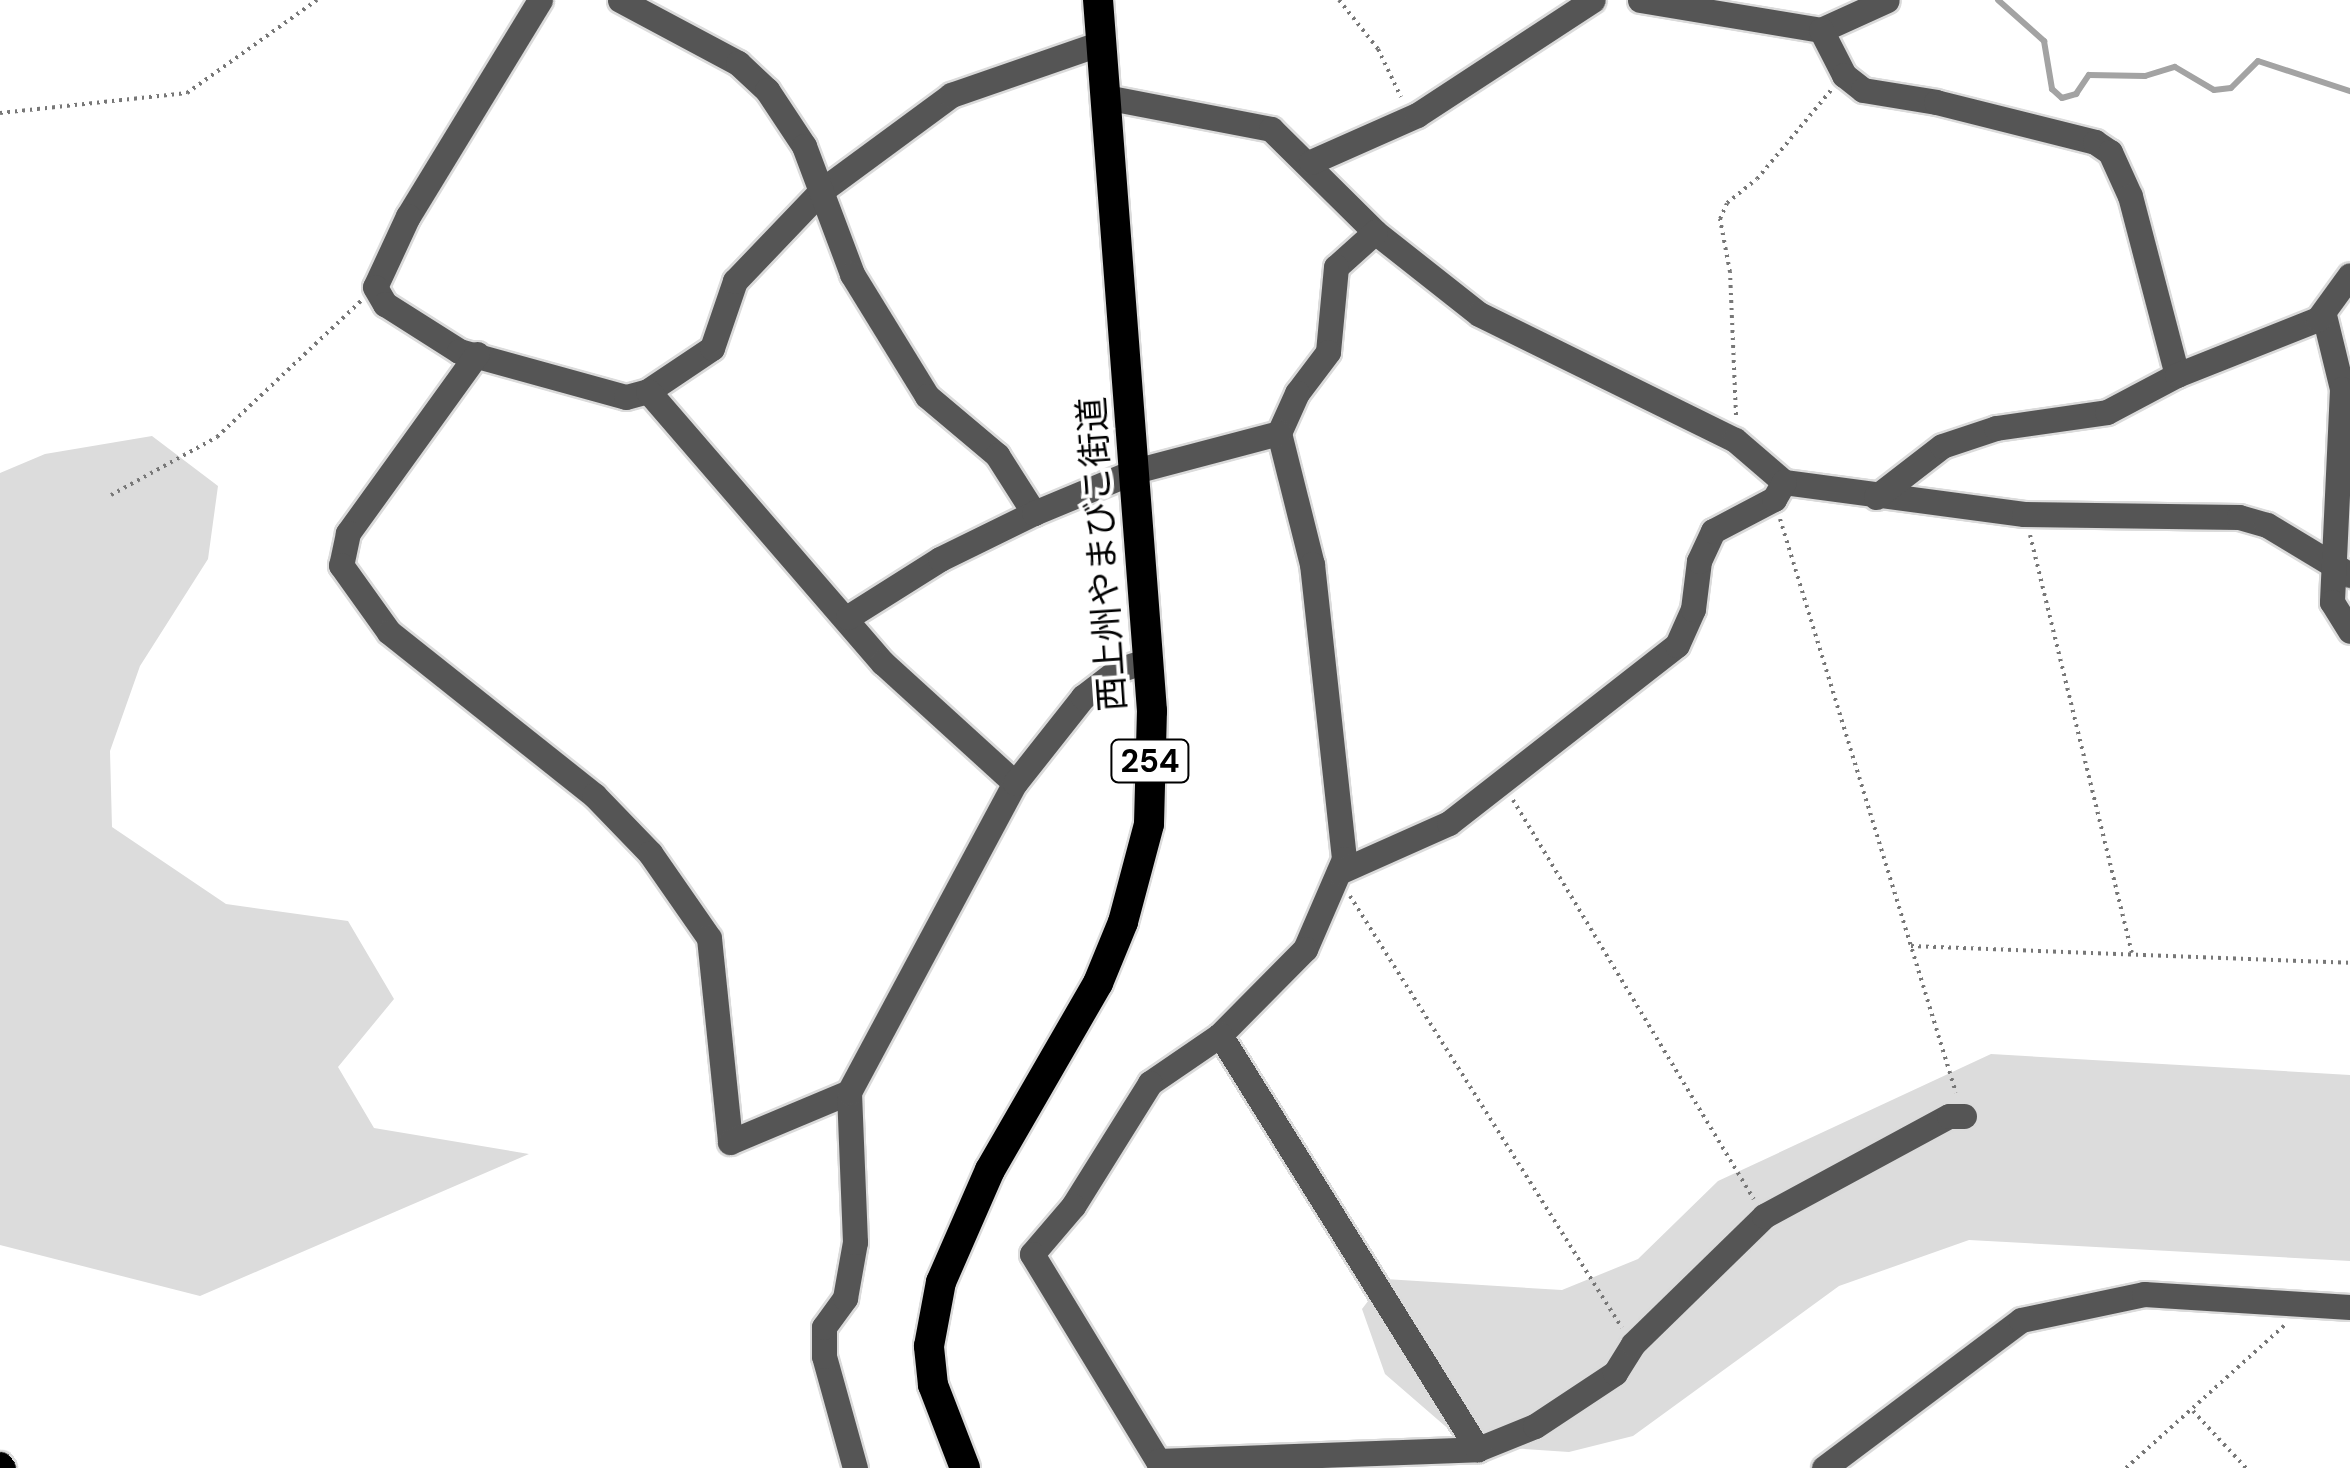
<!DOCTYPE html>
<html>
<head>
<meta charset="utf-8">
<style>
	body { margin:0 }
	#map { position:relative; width:2350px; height:1468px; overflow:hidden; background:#fff; font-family:"DM Sans","Noto Sans JP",sans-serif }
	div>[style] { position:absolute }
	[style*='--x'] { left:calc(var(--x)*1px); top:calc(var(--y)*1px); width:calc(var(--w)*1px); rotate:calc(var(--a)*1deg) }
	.green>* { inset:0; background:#dcdcdc }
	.stream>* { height:6px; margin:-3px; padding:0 3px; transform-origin:3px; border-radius:3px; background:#a3a3a3 }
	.path>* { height:4px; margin-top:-2px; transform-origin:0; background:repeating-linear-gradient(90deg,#777 0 2.5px,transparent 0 7.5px) }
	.roads { filter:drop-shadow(2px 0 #dbdbdb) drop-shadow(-2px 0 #dbdbdb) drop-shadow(0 2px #dbdbdb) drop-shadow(0 -2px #dbdbdb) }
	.minor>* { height:25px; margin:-12.5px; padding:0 12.5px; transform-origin:12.5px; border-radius:12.5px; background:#555 }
	.major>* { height:25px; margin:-12.5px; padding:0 12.5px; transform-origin:12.5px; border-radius:12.5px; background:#000 }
	.highway>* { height:30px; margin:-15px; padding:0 15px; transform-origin:15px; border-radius:15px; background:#000 }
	span { translate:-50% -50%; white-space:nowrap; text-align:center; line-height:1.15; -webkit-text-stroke:8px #fff; paint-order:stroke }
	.shield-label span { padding:2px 8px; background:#fff; border:2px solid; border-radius:8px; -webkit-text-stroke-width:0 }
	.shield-label { font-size:32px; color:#000; font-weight:700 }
	.street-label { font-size:35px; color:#000 }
</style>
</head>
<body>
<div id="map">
	<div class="green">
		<div style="clip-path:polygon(152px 436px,218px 486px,208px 559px,140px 666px,110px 751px,112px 827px,226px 904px,348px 921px,394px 999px,338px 1067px,374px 1128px,529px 1154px,200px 1296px,0 1245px,0 473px,45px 454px)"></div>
		<div style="clip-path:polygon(1991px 1054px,2350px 1075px,2350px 1261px,1969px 1240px,1839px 1286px,1633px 1436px,1569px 1452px,1467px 1445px,1385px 1374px,1362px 1309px,1385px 1279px,1562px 1290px,1638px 1259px,1718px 1181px)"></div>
	</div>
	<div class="stream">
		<div style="--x:1998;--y:0;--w:62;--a:41.7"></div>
		<div style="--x:2044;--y:41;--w:49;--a:80.5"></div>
		<div style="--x:2052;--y:89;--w:13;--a:42"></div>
		<div style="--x:2062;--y:98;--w:15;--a:-16"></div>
		<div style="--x:2076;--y:94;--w:23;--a:-56"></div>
		<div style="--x:2089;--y:75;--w:56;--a:1"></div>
		<div style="--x:2145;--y:76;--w:31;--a:-17"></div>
		<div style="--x:2175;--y:67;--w:45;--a:30.5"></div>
		<div style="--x:2214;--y:90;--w:17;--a:-7"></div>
		<div style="--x:2231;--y:88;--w:38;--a:-45"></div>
		<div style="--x:2258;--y:61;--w:97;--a:18.1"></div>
	</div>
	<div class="path">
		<div style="--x:1339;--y:0;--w:63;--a:51.5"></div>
		<div style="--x:1378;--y:49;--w:53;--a:64.4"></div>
		<div style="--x:0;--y:113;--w:188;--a:-6.1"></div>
		<div style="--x:187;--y:93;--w:160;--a:-35.6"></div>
		<div style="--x:1736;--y:415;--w:143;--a:-92.4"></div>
		<div style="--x:1730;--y:272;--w:54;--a:-100.7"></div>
		<div style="--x:1720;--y:219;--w:17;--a:-66"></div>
		<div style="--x:1727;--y:203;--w:38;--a:-39"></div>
		<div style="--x:1757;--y:179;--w:117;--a:-50.2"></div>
		<div style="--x:111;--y:495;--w:121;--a:-28.7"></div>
		<div style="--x:217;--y:437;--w:198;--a:-43.4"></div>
		<div style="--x:1780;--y:519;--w:600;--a:72.95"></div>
		<div style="--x:2030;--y:535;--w:430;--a:76.3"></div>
		<div style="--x:1513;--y:800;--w:466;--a:58.9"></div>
		<div style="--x:1350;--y:896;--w:510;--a:57.8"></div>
		<div style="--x:1911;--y:946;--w:439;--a:2.2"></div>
		<div style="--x:2193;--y:1411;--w:78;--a:47.1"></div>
		<div style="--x:2126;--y:1468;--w:215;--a:-42"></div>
	</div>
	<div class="roads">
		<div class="minor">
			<div style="--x:540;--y:0;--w:253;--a:121.4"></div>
			<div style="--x:408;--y:216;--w:78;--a:114.9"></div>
			<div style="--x:375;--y:287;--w:20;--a:60"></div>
			<div style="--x:385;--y:304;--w:88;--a:32.4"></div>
			<div style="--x:459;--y:351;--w:173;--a:15.4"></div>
			<div style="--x:626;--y:397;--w:23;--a:-15"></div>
			<div style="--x:648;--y:391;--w:77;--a:-33.9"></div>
			<div style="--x:712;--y:348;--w:71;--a:-71.1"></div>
			<div style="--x:735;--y:281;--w:124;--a:-46.3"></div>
			<div style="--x:821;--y:191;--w:162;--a:-36.4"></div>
			<div style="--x:951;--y:95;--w:159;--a:-19.1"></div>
			<div style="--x:620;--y:0;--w:134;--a:28.1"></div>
			<div style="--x:738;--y:63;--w:40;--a:43"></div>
			<div style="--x:767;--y:90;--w:67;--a:56.5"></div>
			<div style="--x:804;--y:146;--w:137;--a:69.4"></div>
			<div style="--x:852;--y:274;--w:143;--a:58.4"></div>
			<div style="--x:927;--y:396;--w:92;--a:40.1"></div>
			<div style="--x:997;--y:455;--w:69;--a:57.5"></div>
			<div style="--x:1640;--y:0;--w:183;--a:9.4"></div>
			<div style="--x:1821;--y:30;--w:72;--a:-24.4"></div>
			<div style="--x:1821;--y:30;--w:51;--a:62.9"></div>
			<div style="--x:1844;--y:75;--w:24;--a:38"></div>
			<div style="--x:1863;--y:90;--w:74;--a:9.3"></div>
			<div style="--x:1936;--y:102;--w:164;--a:14.1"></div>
			<div style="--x:2095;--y:142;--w:18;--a:34"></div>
			<div style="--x:2110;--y:152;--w:48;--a:65.6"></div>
			<div style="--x:2130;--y:196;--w:185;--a:75.3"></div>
			<div style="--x:1105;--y:97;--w:169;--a:10.9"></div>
			<div style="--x:1271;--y:129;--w:146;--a:44.7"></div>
			<div style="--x:1375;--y:232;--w:132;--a:38.3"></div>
			<div style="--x:1479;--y:314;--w:285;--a:26.2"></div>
			<div style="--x:1735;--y:440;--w:65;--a:40.6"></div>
			<div style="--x:1784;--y:482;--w:242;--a:7.6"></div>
			<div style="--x:2024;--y:514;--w:215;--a:0.8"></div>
			<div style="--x:2239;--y:517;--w:29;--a:16"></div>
			<div style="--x:2267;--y:525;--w:97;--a:31.1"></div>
			<div style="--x:1311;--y:162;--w:116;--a:-23.9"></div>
			<div style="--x:1417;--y:115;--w:210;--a:-33.2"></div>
			<div style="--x:1375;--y:232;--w:52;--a:138.1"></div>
			<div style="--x:1336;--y:267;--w:85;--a:95.4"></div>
			<div style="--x:1328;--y:352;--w:51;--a:127.1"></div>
			<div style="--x:1297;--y:393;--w:44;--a:114.2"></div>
			<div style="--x:1279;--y:433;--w:135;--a:75.9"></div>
			<div style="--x:1312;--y:564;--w:297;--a:83.8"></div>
			<div style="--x:1344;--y:859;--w:98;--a:113.4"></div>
			<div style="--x:1305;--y:949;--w:121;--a:134.7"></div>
			<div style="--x:1220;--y:1035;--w:85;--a:145.6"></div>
			<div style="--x:1150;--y:1083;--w:145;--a:122"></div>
			<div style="--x:1073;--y:1206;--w:63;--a:130.5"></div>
			<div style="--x:1032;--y:1254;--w:242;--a:58.7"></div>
			<div style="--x:1158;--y:1461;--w:320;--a:-2.1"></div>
			<div style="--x:1478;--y:1449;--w:61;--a:-22"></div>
			<div style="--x:1535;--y:1426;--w:96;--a:-33.5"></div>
			<div style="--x:1615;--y:1373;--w:34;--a:-58"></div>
			<div style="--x:1633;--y:1344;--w:183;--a:-44.3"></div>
			<div style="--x:1764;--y:1216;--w:210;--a:-28.4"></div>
			<div style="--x:1949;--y:1116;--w:15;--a:0"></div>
			<div style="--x:2324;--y:315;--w:76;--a:76.3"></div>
			<div style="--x:2342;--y:389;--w:213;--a:92.7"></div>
			<div style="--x:2332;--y:602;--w:34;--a:58"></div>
			<div style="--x:477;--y:354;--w:221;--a:125.8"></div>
			<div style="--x:348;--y:533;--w:33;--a:102"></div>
			<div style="--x:341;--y:565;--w:82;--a:54.4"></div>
			<div style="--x:389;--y:632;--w:262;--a:38.5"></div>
			<div style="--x:594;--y:795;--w:81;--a:46"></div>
			<div style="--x:650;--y:853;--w:103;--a:55.2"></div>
			<div style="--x:709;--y:938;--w:205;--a:84.1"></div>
			<div style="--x:730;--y:1142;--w:129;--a:-22.8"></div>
			<div style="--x:648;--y:391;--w:359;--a:49.2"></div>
			<div style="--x:883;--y:663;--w:178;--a:42.3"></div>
			<div style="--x:1876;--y:497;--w:83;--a:-37.7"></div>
			<div style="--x:1942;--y:446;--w:57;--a:-18.4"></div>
			<div style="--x:1996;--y:428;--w:112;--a:-8.2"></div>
			<div style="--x:2107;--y:412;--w:79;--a:-27.9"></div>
			<div style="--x:2177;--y:375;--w:152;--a:-21.7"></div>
			<div style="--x:2318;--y:319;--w:54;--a:-54"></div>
			<div style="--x:848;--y:617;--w:109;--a:-32.2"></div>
			<div style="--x:940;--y:559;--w:105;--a:-26.1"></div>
			<div style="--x:1034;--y:513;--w:109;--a:-22.6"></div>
			<div style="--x:1135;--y:471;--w:149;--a:-14.8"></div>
			<div style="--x:1339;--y:872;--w:120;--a:-24"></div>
			<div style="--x:1449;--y:823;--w:289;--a:-38"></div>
			<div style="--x:1677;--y:645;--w:39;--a:-66"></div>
			<div style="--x:1693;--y:609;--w:48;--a:-82.9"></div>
			<div style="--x:1699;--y:561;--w:33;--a:-65"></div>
			<div style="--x:1713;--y:531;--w:69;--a:-27.7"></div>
			<div style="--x:1774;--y:499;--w:20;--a:-60"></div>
			<div style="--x:1220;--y:1035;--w:488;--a:58.1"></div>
			<div style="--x:855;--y:1468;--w:116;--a:-105.5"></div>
			<div style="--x:824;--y:1356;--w:29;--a:-90"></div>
			<div style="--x:824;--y:1327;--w:36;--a:-54"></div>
			<div style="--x:845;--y:1298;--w:57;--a:-79.9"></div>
			<div style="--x:855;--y:1242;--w:150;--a:-92.3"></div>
			<div style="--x:849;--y:1092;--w:351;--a:-61.8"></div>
			<div style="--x:1015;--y:783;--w:110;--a:-51.7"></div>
			<div style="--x:1083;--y:697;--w:44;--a:-37.6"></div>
			<div style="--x:1118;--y:670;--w:32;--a:-18"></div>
			<div style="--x:1824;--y:1468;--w:246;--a:-36.9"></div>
			<div style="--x:2021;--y:1320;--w:126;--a:-11.9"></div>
			<div style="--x:2144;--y:1294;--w:206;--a:3.6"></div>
		</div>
		<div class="major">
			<div style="--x:0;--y:1464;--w:5;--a:53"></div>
		</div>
		<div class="highway">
			<div style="--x:965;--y:1468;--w:89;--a:-111.1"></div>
			<div style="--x:933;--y:1385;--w:39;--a:-96"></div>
			<div style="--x:929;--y:1346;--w:65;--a:-79.4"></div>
			<div style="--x:941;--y:1282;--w:122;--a:-66.4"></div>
			<div style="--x:990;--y:1170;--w:216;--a:-60"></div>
			<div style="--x:1098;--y:983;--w:66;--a:-67.7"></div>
			<div style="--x:1123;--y:922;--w:101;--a:-75.1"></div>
			<div style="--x:1149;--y:824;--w:113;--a:-88.5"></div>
			<div style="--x:1152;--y:711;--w:713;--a:-94.34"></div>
		</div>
	</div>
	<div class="shield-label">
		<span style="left:1150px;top:761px">254</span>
	</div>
	<div class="street-label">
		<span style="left:1102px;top:554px;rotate:-94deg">西上州やまびこ街道</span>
	</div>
</div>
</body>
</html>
